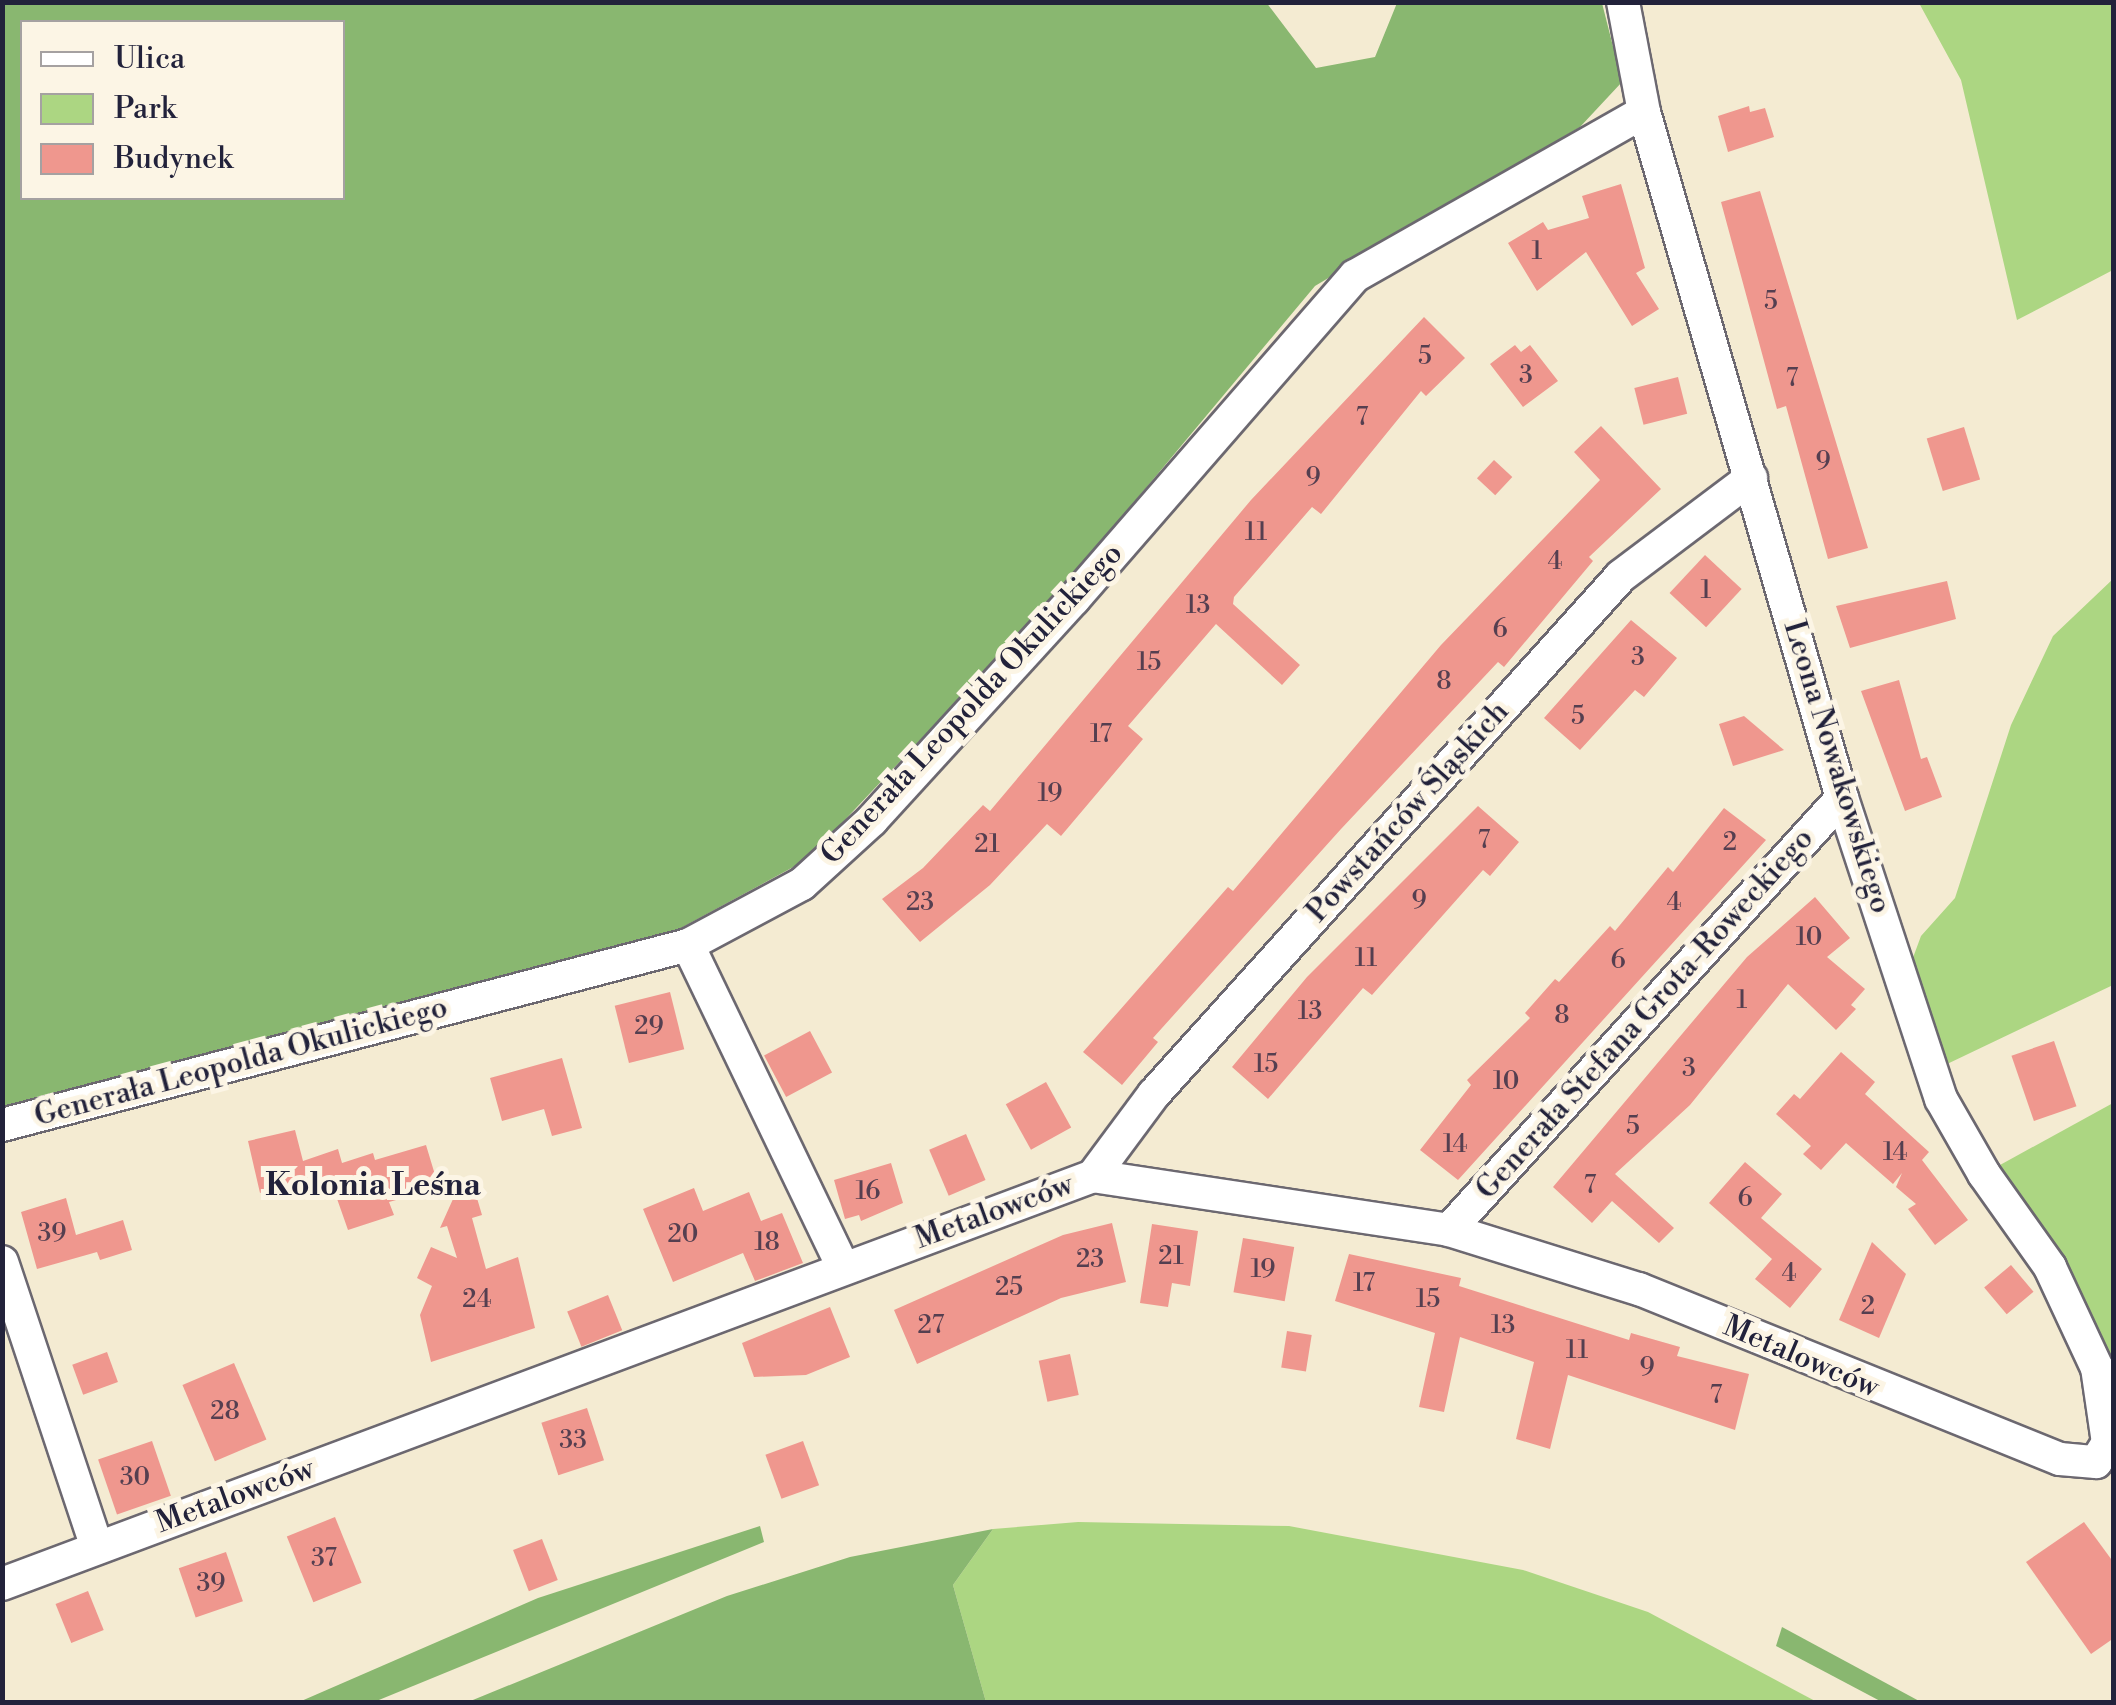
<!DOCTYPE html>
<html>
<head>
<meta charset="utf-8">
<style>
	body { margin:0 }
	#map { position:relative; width:2116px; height:1705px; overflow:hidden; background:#f4ebd2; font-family:"Libre Bodoni",serif }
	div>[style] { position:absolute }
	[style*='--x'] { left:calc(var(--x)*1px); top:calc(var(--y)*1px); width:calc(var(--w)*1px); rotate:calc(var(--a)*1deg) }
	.green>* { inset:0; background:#acd682 }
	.forest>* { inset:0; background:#89b770 }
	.building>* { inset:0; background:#ef978e; transform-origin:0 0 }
	.roads { filter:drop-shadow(2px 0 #6c6870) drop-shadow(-2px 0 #6c6870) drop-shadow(0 2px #6c6870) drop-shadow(0 -2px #6c6870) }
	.street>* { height:32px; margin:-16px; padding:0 16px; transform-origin:16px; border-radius:16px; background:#fff }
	span { translate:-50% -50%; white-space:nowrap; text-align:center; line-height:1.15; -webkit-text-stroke:10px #fcf5e5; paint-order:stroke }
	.number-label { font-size:25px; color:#553f50 }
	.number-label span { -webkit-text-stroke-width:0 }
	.street-label { font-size:30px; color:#22223b }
	.neighbourhood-label { font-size:32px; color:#22223b; font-weight:700 }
	.frame { position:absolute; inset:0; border:5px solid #22223b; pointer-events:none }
	.legend { position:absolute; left:20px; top:20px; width:325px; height:180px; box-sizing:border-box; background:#fcf5e5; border:2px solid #a5a1a1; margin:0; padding:12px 18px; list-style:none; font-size:30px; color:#22223b }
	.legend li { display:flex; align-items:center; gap:20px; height:50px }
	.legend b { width:50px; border:2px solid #a5a1a1 }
</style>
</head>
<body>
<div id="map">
	<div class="green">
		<div style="clip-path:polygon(1919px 3px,2113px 3px,2113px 270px,2017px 320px,1961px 80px)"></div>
		<div style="clip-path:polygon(2113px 579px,2113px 985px,1945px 1065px,1911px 963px,1921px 936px,1955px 898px,2011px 725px,2053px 636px)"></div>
		<div style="clip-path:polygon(2113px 1103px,2113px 1373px,2000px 1165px)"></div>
		<div style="clip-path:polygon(1078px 1522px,1289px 1526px,1523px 1570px,1648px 1612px,1817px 1702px,986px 1702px,953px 1585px,993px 1529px)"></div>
	</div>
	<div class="forest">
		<div style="clip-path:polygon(evenodd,1266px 2px,1316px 68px,1375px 57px,1397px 3px,1602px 3px,1622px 82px,1580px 127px,1315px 286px,1053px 599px,808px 859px,679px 929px,3px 1114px,3px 3px,1266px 2px,22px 22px,342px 22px,342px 198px,22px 198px,22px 22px)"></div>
		<div style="clip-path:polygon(760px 1526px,764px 1542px,374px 1702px,299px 1702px,538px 1598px)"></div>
		<div style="clip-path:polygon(993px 1529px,953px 1585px,986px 1702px,468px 1702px,727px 1596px,850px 1557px)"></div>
		<div style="clip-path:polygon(1782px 1627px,1921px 1702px,1882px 1702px,1776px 1646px)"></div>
	</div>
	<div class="building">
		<div style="clip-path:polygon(1749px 106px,1750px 112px,1765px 108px,1774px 137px,1728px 152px,1718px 116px)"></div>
		<div style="clip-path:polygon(1621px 184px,1645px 268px,1636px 273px,1659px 309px,1632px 326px,1586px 252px,1537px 291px,1508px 243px,1543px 222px,1548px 230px,1589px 218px,1582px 196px)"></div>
		<div style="clip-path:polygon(1760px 191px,1868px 548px,1828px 559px,1786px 406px,1777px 409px,1721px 202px)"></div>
		<div style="clip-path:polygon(1424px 317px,1465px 358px,1426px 396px,1421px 391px,1321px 514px,1312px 507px,1234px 597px,1233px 604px,1300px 665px,1282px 685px,1216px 624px,1128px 726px,1143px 739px,1061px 836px,1047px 824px,990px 885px,920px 942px,882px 899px,923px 868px,983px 805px,990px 811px,1251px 500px)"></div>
		<div style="clip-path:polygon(1515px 345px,1521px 352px,1530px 345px,1558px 381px,1523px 407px,1490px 364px)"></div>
		<div style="left:1678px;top:377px;width:38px;height:45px;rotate:76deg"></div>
		<div style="clip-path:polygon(1601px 426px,1661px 489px,1589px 557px,1593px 561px,1504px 667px,1498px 662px,1341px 829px,1153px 1038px,1158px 1042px,1122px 1085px,1083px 1052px,1228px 887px,1233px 891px,1441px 645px,1600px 480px,1574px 452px)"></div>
		<div style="left:1964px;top:427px;width:55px;height:39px;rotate:73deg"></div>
		<div style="left:1494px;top:460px;width:25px;height:25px;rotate:43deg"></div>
		<div style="left:1705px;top:555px;width:50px;height:52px;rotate:43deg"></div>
		<div style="clip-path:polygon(1947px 581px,1956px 619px,1850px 648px,1836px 606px)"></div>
		<div style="clip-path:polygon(1631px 620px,1677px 658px,1644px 697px,1635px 690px,1580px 750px,1544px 718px)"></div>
		<div style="clip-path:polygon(1899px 680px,1921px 759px,1927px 757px,1942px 797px,1905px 811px,1861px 691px)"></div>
		<div style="clip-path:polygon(1744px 716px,1784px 750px,1733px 766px,1719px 724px)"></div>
		<div style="clip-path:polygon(1478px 806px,1519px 842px,1490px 876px,1483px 870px,1372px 995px,1363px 988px,1268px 1099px,1232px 1067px,1307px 977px)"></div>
		<div style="clip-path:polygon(1724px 808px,1766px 840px,1458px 1180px,1420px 1150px,1471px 1085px,1467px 1080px,1530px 1018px,1525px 1013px,1555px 979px,1559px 982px,1610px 926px,1615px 931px,1668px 867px,1673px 872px)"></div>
		<div style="clip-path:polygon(1815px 897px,1850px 938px,1827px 957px,1865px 989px,1851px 1005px,1856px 1009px,1836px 1030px,1788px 984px,1690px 1105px,1615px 1174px,1674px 1228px,1659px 1243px,1612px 1201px,1592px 1223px,1553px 1187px,1747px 957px)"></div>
		<div style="left:670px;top:992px;width:59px;height:57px;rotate:76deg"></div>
		<div style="left:810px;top:1031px;width:47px;height:52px;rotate:62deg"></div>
		<div style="left:2054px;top:1041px;width:69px;height:45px;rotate:71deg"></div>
		<div style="clip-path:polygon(1841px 1052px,1875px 1082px,1865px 1094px,1929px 1152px,1922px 1160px,1968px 1220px,1935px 1245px,1908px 1209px,1916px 1204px,1896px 1187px,1902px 1173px,1893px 1184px,1846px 1143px,1821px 1170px,1803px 1154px,1811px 1146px,1776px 1114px,1794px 1094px,1800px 1099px)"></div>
		<div style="clip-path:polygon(562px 1058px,582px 1128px,552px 1136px,544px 1109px,502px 1121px,490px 1078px)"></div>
		<div style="left:1046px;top:1082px;width:52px;height:46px;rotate:61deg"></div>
		<div style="clip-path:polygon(295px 1130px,303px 1161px,338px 1149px,342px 1163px,373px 1153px,375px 1160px,426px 1145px,439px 1188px,389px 1202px,394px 1215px,348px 1230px,329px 1176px,260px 1193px,248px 1141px)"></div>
		<div style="left:966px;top:1134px;width:50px;height:40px;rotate:67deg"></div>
		<div style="clip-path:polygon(1745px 1162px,1782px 1194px,1761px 1218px,1822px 1269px,1790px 1308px,1755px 1279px,1772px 1259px,1709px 1203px)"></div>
		<div style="clip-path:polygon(891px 1163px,903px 1203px,861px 1221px,859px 1215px,845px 1219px,834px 1180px)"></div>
		<div style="clip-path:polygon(462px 1179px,465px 1191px,474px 1188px,482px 1215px,472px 1218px,486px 1269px,518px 1257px,535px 1328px,431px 1362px,420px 1315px,432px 1286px,417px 1278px,431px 1247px,457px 1258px,447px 1226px,440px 1228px)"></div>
		<div style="clip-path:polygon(694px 1188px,703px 1211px,749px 1192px,761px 1221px,782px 1213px,803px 1263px,755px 1281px,743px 1253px,673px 1282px,643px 1209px)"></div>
		<div style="clip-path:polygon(66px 1198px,76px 1235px,123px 1220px,132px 1250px,100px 1260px,97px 1252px,37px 1269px,21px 1212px)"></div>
		<div style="clip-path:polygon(1112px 1223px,1126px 1282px,1061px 1298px,917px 1364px,894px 1310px,1063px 1235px)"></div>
		<div style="clip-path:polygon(1152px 1224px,1198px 1231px,1190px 1286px,1172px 1283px,1168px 1307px,1140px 1303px)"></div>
		<div style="left:1243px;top:1238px;width:52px;height:55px;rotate:10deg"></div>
		<div style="clip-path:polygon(1872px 1242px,1906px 1274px,1879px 1338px,1839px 1320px)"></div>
		<div style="clip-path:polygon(1349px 1254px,1461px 1278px,1459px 1286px,1629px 1340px,1631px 1333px,1680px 1347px,1677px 1356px,1749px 1374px,1735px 1430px,1568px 1375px,1550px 1449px,1516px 1439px,1534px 1362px,1460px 1337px,1444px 1412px,1419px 1407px,1435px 1333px,1335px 1301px)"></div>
		<div style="left:2011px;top:1265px;width:35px;height:35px;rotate:50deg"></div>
		<div style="left:608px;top:1295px;width:38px;height:44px;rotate:68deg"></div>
		<div style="clip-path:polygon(830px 1307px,850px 1357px,806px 1375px,754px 1377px,742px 1343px)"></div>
		<div style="left:1287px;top:1331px;width:25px;height:37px;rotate:9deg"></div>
		<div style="left:107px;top:1352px;width:32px;height:37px;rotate:70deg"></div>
		<div style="left:1070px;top:1354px;width:42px;height:32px;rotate:78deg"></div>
		<div style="left:234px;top:1363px;width:83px;height:56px;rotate:67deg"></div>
		<div style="left:587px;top:1408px;width:55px;height:48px;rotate:72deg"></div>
		<div style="left:152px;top:1441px;width:58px;height:57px;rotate:71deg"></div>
		<div style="left:803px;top:1441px;width:47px;height:40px;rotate:70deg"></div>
		<div style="left:335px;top:1517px;width:71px;height:52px;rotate:68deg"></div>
		<div style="clip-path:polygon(2084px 1522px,2114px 1563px,2114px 1638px,2091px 1654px,2026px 1562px)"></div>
		<div style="left:542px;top:1539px;width:44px;height:31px;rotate:69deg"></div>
		<div style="left:226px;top:1552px;width:52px;height:50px;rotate:71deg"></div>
		<div style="left:88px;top:1591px;width:42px;height:35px;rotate:68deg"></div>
	</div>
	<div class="roads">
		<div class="street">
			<div style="--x:688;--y:945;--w:357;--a:64.3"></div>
			<div style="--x:2;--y:1125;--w:709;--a:-14.7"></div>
			<div style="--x:688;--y:945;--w:129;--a:-28.2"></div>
			<div style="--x:802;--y:884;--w:95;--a:-42.4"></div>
			<div style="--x:872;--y:820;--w:299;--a:-47.6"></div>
			<div style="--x:1074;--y:599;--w:428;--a:-49"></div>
			<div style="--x:1355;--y:276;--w:332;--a:-29.6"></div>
			<div style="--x:1093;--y:1176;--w:102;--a:-53.4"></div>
			<div style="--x:1154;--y:1094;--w:697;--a:-47.96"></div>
			<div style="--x:1621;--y:576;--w:163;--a:-37"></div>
			<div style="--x:1449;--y:1230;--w:584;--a:-47.71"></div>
			<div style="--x:2;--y:1262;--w:300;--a:71.6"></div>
			<div style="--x:2;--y:1584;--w:1165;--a:-20.5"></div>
			<div style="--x:1093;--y:1176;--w:360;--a:8.6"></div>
			<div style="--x:1449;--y:1230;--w:199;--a:17.3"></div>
			<div style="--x:1639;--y:1289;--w:454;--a:22"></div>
			<div style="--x:2060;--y:1459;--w:36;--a:5"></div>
			<div style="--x:2096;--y:1462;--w:22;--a:-58"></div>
			<div style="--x:2108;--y:1443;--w:76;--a:-98.3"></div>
			<div style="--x:2097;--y:1368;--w:111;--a:-115"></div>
			<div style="--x:2050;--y:1267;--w:114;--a:-125.4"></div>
			<div style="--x:1984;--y:1174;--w:86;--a:-119.8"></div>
			<div style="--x:1941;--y:1099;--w:317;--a:-108.2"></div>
			<div style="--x:1842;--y:798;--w:714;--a:-106.1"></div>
			<div style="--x:1644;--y:112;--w:112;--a:-100.8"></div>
		</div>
	</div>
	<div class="number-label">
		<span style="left:1537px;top:252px">1</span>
		<span style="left:1771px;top:302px">5</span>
		<span style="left:1425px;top:357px">5</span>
		<span style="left:1526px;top:376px">3</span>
		<span style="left:1792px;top:379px">7</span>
		<span style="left:1362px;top:418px">7</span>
		<span style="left:1823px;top:462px">9</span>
		<span style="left:1313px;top:478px">9</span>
		<span style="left:1256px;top:533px">11</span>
		<span style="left:1555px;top:562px">4</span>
		<span style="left:1706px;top:591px">1</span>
		<span style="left:1198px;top:606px">13</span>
		<span style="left:1500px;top:630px">6</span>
		<span style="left:1638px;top:658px">3</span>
		<span style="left:1149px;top:663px">15</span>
		<span style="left:1444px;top:682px">8</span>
		<span style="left:1578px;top:717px">5</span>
		<span style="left:1101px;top:735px">17</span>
		<span style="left:1050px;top:794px">19</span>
		<span style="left:1484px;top:841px">7</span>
		<span style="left:1730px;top:843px">2</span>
		<span style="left:987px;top:845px">21</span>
		<span style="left:1419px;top:901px">9</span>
		<span style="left:920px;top:903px">23</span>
		<span style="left:1674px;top:903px">4</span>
		<span style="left:1809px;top:938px">10</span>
		<span style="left:1366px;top:959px">11</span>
		<span style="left:1618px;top:961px">6</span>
		<span style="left:1742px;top:1001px">1</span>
		<span style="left:1310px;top:1012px">13</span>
		<span style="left:1562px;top:1016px">8</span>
		<span style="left:649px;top:1027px">29</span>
		<span style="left:1266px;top:1065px">15</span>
		<span style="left:1689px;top:1069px">3</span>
		<span style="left:1506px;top:1082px">10</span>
		<span style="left:1633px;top:1127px">5</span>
		<span style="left:1455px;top:1145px">14</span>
		<span style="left:1895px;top:1153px">14</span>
		<span style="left:1590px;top:1186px">7</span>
		<span style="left:868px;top:1192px">16</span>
		<span style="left:1745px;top:1199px">6</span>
		<span style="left:52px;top:1234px">39</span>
		<span style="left:683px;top:1235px">20</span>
		<span style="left:767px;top:1243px">18</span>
		<span style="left:1171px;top:1257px">21</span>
		<span style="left:1090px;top:1260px">23</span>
		<span style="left:1263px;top:1270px">19</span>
		<span style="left:1789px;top:1274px">4</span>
		<span style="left:1364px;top:1284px">17</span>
		<span style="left:1009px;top:1288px">25</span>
		<span style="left:477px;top:1300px">24</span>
		<span style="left:1428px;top:1300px">15</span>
		<span style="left:1868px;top:1307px">2</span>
		<span style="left:931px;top:1326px">27</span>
		<span style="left:1503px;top:1326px">13</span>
		<span style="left:1577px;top:1351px">11</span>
		<span style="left:1647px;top:1368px">9</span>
		<span style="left:1716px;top:1396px">7</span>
		<span style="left:225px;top:1412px">28</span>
		<span style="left:573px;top:1441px">33</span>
		<span style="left:135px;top:1478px">30</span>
		<span style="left:324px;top:1559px">37</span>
		<span style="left:211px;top:1584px">39</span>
	</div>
	<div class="street-label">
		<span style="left:972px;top:704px;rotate:-47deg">Generała Leopolda Okulickiego</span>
		<span style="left:1837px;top:767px;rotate:73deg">Leona Nowakowskiego</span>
		<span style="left:1408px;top:812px;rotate:-48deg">Powstańców Śląskich</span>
		<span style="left:1645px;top:1014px;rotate:-48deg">Generała Stefana Grota-Roweckiego</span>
		<span style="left:241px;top:1062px;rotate:-15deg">Generała Leopolda Okulickiego</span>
		<span style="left:994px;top:1212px;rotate:-20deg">Metalowców</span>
		<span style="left:1801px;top:1357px;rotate:23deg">Metalowców</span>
		<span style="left:235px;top:1496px;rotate:-20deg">Metalowców</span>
	</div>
	<div class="neighbourhood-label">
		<span style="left:373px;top:1185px">Kolonia Leśna</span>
	</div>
	<div class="frame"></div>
	<ul class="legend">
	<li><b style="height:12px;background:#fff"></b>Ulica</li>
	<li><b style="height:28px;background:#acd682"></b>Park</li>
	<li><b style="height:28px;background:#ef978e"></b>Budynek</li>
	</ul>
</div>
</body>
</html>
